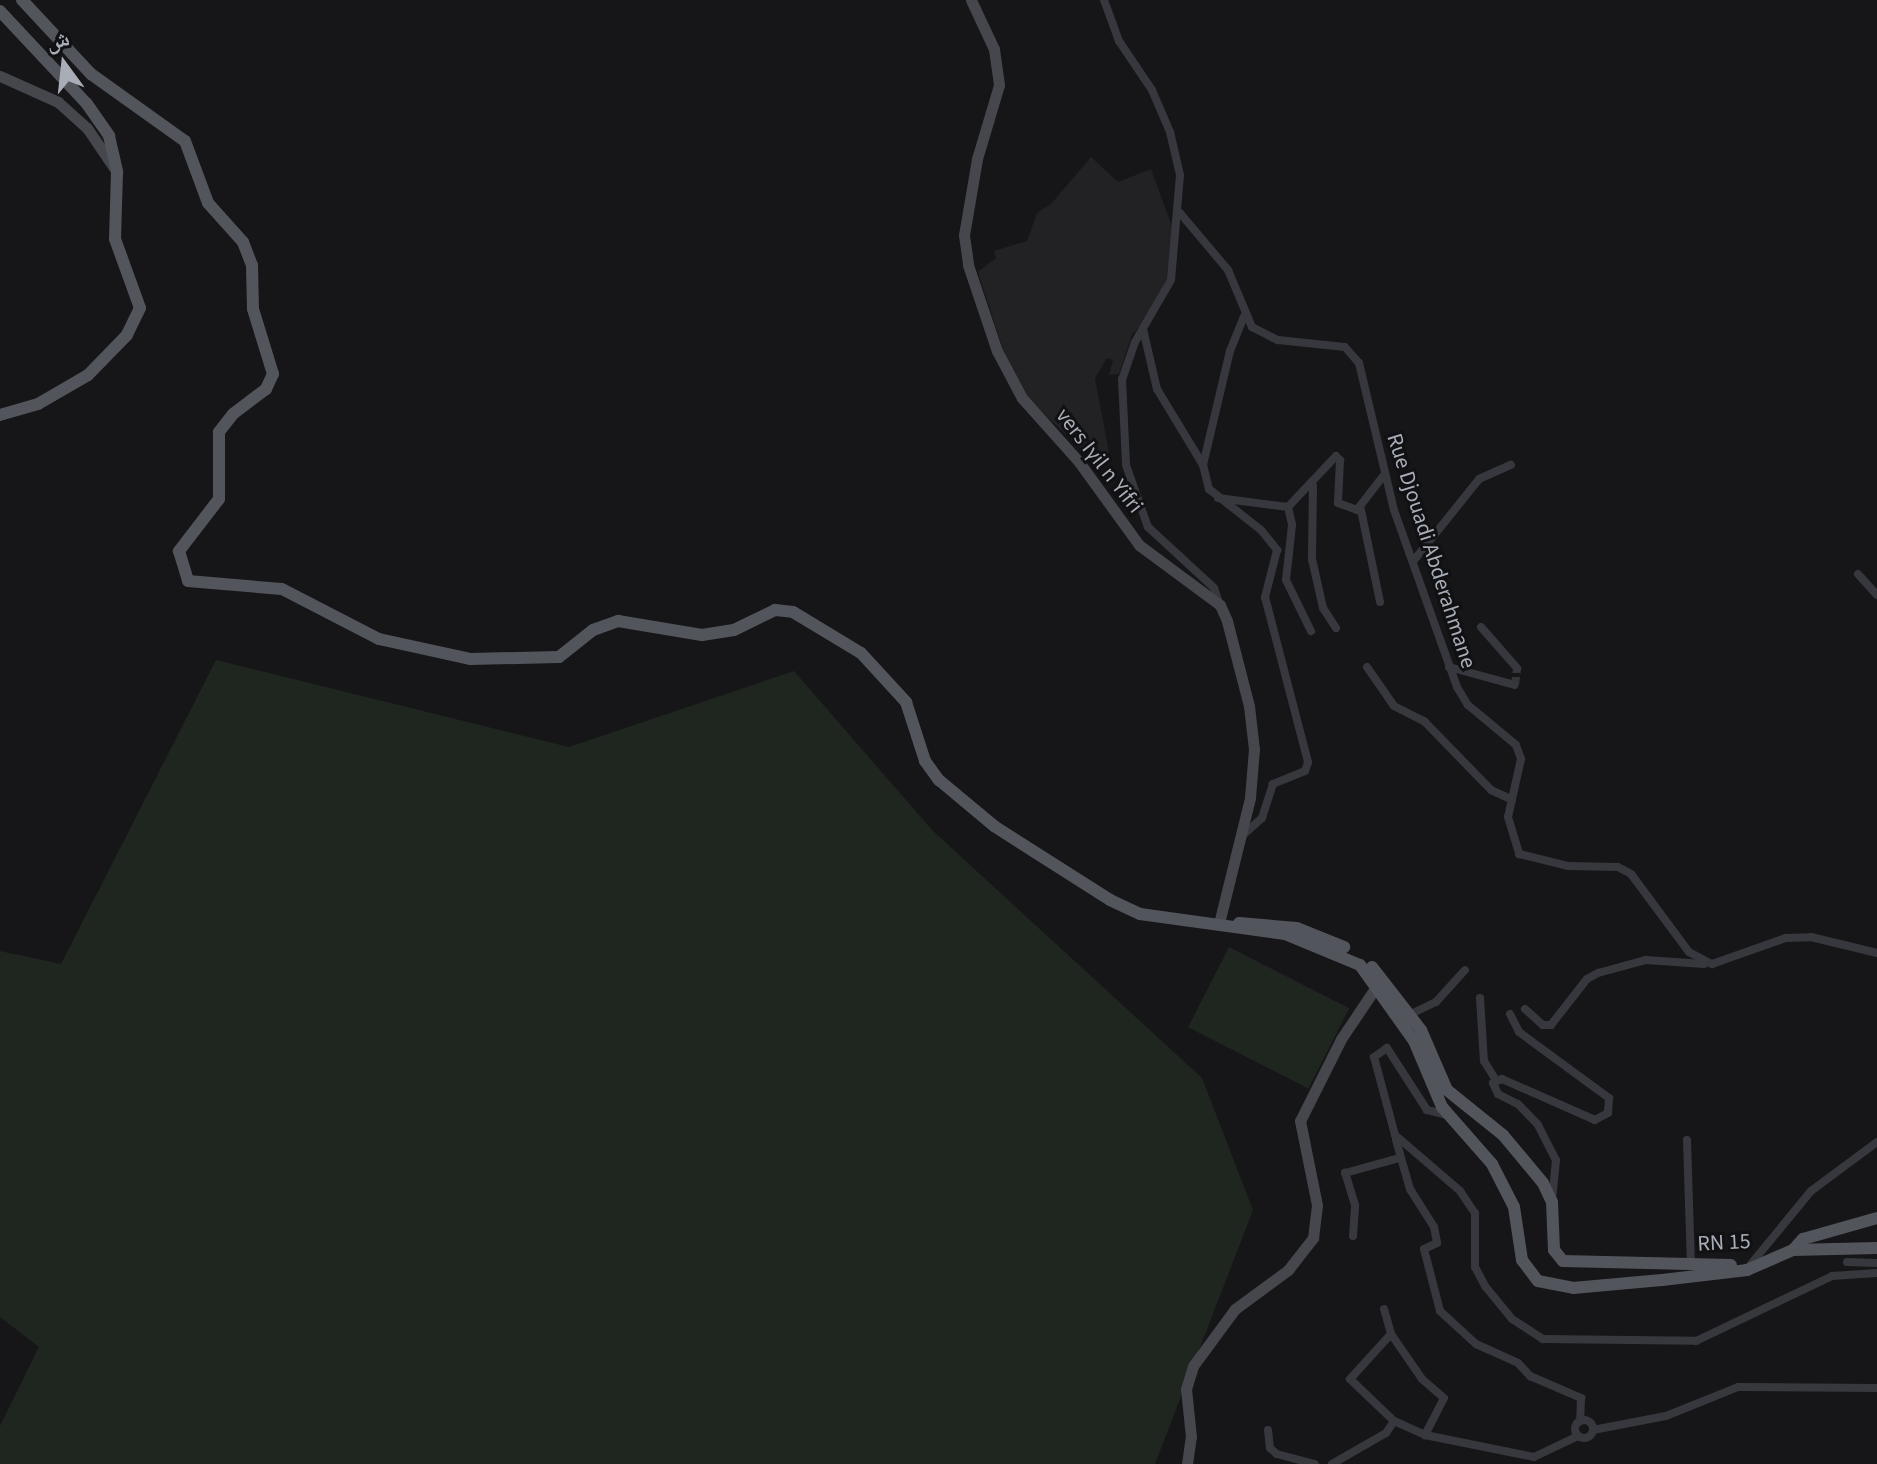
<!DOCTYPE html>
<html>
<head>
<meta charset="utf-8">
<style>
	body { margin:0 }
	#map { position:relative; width:1877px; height:1464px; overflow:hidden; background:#161618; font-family:"Source Sans 3","Noto Naskh Arabic",sans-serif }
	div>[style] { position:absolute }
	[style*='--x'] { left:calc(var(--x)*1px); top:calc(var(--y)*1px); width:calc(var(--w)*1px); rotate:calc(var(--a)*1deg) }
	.built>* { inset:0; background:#222225 }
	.green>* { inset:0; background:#1e261f; transform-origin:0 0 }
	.street-tunnel>* { height:8px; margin-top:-4px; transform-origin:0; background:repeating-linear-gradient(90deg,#333438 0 8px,transparent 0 12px) }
	.street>* { height:8px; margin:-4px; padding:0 4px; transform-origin:4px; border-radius:4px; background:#37383d }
	.street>.ring { margin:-4px; padding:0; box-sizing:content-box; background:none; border:8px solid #37383d; border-radius:50% }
	.secondary>* { height:11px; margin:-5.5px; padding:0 5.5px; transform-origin:5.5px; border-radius:5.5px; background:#45474d }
	.primary>* { height:12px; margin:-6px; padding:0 6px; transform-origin:6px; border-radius:6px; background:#53555c }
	span { translate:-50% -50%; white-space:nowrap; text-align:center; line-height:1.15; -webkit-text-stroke:6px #111113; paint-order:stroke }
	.street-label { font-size:22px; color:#a8adb8 }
	.north { position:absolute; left:24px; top:24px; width:80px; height:80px; -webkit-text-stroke:6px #111113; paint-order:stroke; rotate:345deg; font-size:22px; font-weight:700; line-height:32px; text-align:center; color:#a8adb8 }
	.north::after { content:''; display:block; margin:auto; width:28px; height:36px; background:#a8adb8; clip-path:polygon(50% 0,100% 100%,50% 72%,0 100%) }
</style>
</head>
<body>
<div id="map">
	<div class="built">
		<div style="clip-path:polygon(1091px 157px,1118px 182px,1151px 169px,1175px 235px,1170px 272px,1146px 321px,1132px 334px,1119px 374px,1109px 375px,1113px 360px,1107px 358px,1095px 378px,1109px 453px,1095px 461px,1032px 403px,1008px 365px,978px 272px,996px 258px,994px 251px,1027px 241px,1037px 213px,1051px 204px)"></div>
	</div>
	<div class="green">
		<div style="clip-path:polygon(216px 660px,569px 747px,794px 671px,932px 830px,1202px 1078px,1253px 1210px,1155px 1464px,0 1464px,0 1426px,39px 1347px,0 1317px,0 951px,61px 964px)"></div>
		<div style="left:1229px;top:947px;width:135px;height:90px;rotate:27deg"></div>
	</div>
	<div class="street-tunnel">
		<div style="--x:1515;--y:685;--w:17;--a:-83"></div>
	</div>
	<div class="street">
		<div style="--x:1104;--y:0;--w:44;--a:69.9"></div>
		<div style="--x:1119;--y:41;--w:59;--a:56"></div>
		<div style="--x:1152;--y:90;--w:46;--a:66.8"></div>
		<div style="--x:1170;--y:132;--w:44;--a:76.9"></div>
		<div style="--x:1180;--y:175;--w:105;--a:94.9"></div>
		<div style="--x:1171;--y:280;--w:72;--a:120.1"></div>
		<div style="--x:1135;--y:342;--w:39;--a:109"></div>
		<div style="--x:1122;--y:379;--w:86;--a:87.3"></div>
		<div style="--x:1126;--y:465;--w:66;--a:70.5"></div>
		<div style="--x:1148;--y:527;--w:90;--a:42.7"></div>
		<div style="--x:1214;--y:588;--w:18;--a:71"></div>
		<div style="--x:1180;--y:213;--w:75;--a:49.9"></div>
		<div style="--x:1228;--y:270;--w:62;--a:67.2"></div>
		<div style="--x:1252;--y:327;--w:29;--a:27"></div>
		<div style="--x:1278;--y:340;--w:67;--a:6"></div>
		<div style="--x:1345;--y:347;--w:21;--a:49"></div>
		<div style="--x:1359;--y:363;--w:151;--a:76.6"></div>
		<div style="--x:1394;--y:510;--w:188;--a:70.4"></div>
		<div style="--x:1457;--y:687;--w:21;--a:59"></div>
		<div style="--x:1468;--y:705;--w:62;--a:39.8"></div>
		<div style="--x:1516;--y:745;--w:15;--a:70"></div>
		<div style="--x:1521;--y:759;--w:59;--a:102.6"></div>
		<div style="--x:1508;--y:817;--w:39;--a:73"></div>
		<div style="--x:1519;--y:854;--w:50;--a:13.8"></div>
		<div style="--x:1568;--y:866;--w:50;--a:1.1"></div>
		<div style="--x:1618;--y:867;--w:15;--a:28"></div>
		<div style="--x:1631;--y:874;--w:97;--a:53.4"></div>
		<div style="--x:1689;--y:952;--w:26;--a:28"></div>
		<div style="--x:1712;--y:964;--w:78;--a:-19.4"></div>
		<div style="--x:1786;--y:938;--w:25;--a:-2"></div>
		<div style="--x:1811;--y:937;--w:68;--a:13.6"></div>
		<div style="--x:1143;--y:329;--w:62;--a:76.9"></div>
		<div style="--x:1157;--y:389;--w:89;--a:58.8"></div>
		<div style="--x:1203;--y:465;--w:25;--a:76"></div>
		<div style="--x:1209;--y:489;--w:66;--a:38.3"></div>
		<div style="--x:1261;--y:530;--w:26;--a:51"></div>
		<div style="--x:1277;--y:550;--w:49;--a:104.3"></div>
		<div style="--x:1265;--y:597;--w:171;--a:75.4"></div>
		<div style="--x:1308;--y:762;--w:9;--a:108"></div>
		<div style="--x:1305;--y:771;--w:35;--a:158"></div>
		<div style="--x:1273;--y:784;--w:36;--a:108"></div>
		<div style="--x:1262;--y:818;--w:27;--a:138"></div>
		<div style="--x:1203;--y:465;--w:117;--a:-76.7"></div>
		<div style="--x:1230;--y:351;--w:37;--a:-68"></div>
		<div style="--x:1313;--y:486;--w:73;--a:90.8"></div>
		<div style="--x:1312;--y:559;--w:50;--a:77.3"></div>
		<div style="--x:1323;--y:608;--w:24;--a:57"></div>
		<div style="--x:1218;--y:498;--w:71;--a:7.3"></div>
		<div style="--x:1288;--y:507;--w:70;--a:-46.7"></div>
		<div style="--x:1336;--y:456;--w:6;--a:45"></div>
		<div style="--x:1340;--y:460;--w:43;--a:92.7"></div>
		<div style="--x:1338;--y:503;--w:20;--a:20"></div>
		<div style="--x:1357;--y:510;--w:44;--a:-52.4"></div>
		<div style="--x:1288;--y:507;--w:18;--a:77"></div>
		<div style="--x:1292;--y:525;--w:55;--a:96.2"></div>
		<div style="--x:1286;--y:580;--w:57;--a:63.9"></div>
		<div style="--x:1361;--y:510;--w:94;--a:78.3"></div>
		<div style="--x:1415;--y:559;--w:102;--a:-51.3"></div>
		<div style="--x:1479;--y:479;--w:35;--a:-24"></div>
		<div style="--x:1858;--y:574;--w:28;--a:48"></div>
		<div style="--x:1481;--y:627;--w:55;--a:48.7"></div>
		<div style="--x:1367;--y:667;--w:47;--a:55.3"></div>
		<div style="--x:1394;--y:706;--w:34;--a:27"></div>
		<div style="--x:1424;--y:721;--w:96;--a:45.8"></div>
		<div style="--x:1491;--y:790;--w:23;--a:25"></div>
		<div style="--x:1449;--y:667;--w:68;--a:15.3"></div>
		<div style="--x:1480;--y:998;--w:63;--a:86.4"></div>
		<div style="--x:1484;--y:1061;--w:22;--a:58"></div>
		<div style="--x:1525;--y:1009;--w:24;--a:42"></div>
		<div style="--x:1543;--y:1025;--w:8;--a:0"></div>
		<div style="--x:1551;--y:1025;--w:58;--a:-52"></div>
		<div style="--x:1587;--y:979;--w:13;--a:-29"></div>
		<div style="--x:1598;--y:973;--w:50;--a:-15.2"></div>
		<div style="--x:1646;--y:960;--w:58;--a:3.9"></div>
		<div style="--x:1411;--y:1014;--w:28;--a:-26"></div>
		<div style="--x:1436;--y:1002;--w:43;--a:-47.8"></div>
		<div style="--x:1510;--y:1014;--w:20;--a:63"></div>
		<div style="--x:1519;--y:1032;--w:112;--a:36.3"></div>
		<div style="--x:1609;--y:1098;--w:15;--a:94"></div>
		<div style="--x:1608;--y:1113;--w:15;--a:152"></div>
		<div style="--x:1595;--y:1120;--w:102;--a:-156.2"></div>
		<div style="--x:1502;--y:1079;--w:10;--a:156"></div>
		<div style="--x:1493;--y:1083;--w:12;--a:66"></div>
		<div style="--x:1498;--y:1094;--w:22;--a:27"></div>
		<div style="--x:1518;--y:1104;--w:29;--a:46"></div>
		<div style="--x:1538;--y:1125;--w:39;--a:63"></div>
		<div style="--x:1556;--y:1160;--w:41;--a:95.6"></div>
		<div style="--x:1447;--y:1115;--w:21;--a:-166"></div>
		<div style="--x:1427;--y:1110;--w:74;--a:-122.8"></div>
		<div style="--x:1387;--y:1048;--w:16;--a:145"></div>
		<div style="--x:1374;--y:1057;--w:81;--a:74.9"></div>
		<div style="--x:1395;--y:1135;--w:86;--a:40.7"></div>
		<div style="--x:1460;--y:1191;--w:27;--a:56"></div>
		<div style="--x:1475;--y:1213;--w:54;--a:90"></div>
		<div style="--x:1475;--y:1267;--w:21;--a:62"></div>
		<div style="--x:1485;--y:1286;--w:43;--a:50.7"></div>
		<div style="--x:1512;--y:1319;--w:37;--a:33"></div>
		<div style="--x:1543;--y:1339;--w:153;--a:0.7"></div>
		<div style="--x:1696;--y:1341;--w:151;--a:-25.5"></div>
		<div style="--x:1832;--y:1276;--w:45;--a:-3.8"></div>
		<div style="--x:1396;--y:1140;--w:51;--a:74.1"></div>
		<div style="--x:1410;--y:1189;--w:45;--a:57.7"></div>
		<div style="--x:1434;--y:1227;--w:16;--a:79"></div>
		<div style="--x:1437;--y:1243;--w:14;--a:155"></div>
		<div style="--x:1424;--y:1249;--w:64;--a:75.5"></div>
		<div style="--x:1440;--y:1311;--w:49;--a:42.5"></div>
		<div style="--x:1476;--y:1344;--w:46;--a:24.3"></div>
		<div style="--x:1518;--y:1363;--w:18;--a:47"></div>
		<div style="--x:1530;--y:1376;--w:56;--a:23.3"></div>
		<div style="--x:1581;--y:1398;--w:23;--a:92"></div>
		<div style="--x:1687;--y:1140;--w:125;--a:88.2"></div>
		<div style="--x:1353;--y:1236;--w:31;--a:-86"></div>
		<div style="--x:1355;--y:1205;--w:34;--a:-107"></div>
		<div style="--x:1345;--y:1173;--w:56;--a:-15.5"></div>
		<div style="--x:1847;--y:1262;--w:30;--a:2"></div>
		<div style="--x:1751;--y:1264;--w:94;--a:-50.6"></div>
		<div style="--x:1811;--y:1191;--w:82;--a:-36.6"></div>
		<div style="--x:1384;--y:1309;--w:26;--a:74"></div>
		<div style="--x:1391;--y:1334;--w:55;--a:55.4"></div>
		<div style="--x:1422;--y:1379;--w:29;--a:41"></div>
		<div style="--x:1444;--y:1398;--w:42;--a:117.2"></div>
		<div style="--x:1391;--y:1334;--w:61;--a:132.3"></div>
		<div style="--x:1350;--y:1379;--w:61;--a:43.7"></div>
		<div style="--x:1394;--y:1421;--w:34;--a:24"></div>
		<div style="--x:1425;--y:1435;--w:111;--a:11.4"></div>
		<div style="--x:1534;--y:1457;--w:49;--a:-25.5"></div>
		<div class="ring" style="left:1575px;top:1420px;width:10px;height:10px"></div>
		<div style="--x:1268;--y:1430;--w:18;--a:84"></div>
		<div style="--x:1270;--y:1448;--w:9;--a:41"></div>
		<div style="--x:1277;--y:1454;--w:39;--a:15"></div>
		<div style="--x:1593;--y:1430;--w:74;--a:-10.9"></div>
		<div style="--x:1666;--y:1416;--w:78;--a:-21.9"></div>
		<div style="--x:1738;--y:1387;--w:139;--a:0.4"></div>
		<div style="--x:1332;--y:1464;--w:62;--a:-29.9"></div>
		<div style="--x:1386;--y:1433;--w:14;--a:-56"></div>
	</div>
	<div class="secondary">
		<div style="--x:971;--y:0;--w:54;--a:64.9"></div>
		<div style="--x:994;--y:49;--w:36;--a:82"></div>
		<div style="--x:999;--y:85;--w:77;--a:106.6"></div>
		<div style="--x:977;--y:159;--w:77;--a:99.7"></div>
		<div style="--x:964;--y:235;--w:30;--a:82"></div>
		<div style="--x:968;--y:265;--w:91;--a:71.4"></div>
		<div style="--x:997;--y:351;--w:53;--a:62"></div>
		<div style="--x:1022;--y:398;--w:86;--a:48.3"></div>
		<div style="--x:1079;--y:462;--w:102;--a:54.1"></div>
		<div style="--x:1139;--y:545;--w:101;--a:36.5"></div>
		<div style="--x:1220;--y:605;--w:17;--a:66"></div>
		<div style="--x:1227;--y:621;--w:88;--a:75.5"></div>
		<div style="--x:1249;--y:706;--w:43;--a:83.4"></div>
		<div style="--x:1254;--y:749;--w:49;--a:94.7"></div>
		<div style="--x:1250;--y:798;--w:129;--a:103.9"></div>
		<div style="--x:0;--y:76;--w:64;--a:24.1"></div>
		<div style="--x:58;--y:102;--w:39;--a:42"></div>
		<div style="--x:87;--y:128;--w:53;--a:55.7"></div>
		<div style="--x:1187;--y:1464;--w:27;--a:-82"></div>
		<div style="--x:1191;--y:1437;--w:48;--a:-95.9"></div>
		<div style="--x:1186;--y:1389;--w:24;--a:-73"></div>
		<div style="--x:1193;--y:1366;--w:71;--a:-53.6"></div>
		<div style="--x:1235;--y:1309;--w:66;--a:-36.3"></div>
		<div style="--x:1288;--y:1270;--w:41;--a:-52"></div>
		<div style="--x:1313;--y:1238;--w:33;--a:-83"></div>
		<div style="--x:1317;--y:1205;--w:86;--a:-101.4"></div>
		<div style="--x:1300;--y:1121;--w:92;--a:-63.4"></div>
		<div style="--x:1341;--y:1039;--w:70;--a:-56.1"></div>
	</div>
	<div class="primary">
		<div style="--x:22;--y:0;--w:101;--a:47"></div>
		<div style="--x:91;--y:74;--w:115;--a:35.5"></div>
		<div style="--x:185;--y:141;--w:66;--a:69.6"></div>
		<div style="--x:208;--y:203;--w:52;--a:48.1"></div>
		<div style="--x:243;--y:242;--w:25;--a:69"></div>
		<div style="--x:252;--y:265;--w:44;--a:88.7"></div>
		<div style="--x:253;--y:309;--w:68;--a:72.9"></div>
		<div style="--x:273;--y:374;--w:17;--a:115"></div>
		<div style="--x:266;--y:389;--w:41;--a:142.9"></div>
		<div style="--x:233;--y:414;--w:23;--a:128"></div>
		<div style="--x:219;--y:432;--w:67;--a:90"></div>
		<div style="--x:219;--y:499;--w:66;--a:127.6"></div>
		<div style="--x:179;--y:551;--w:31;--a:73"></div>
		<div style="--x:188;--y:581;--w:94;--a:4.9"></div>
		<div style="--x:282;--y:589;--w:109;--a:27.3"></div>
		<div style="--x:379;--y:639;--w:93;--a:12.4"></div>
		<div style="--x:470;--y:659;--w:89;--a:-1.3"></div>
		<div style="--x:559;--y:657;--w:43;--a:-38.5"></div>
		<div style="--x:593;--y:630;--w:27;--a:-20"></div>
		<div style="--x:618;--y:621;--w:85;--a:9.5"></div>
		<div style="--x:702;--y:635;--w:32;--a:-9"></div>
		<div style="--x:734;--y:630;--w:46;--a:-26"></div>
		<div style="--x:775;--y:610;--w:18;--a:6"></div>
		<div style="--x:793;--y:612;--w:79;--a:31.1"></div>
		<div style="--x:861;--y:653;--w:67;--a:47.4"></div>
		<div style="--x:906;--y:702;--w:62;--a:72.1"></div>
		<div style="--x:925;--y:761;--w:24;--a:54"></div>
		<div style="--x:939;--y:780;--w:72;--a:39.9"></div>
		<div style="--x:994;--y:826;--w:138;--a:32.5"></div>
		<div style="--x:1110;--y:900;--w:33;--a:25"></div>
		<div style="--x:1140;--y:914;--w:146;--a:7.9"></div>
		<div style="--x:1285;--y:934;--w:81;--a:22.5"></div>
		<div style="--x:1360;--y:965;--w:93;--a:54.6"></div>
		<div style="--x:1414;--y:1041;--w:72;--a:67"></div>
		<div style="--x:1442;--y:1107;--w:76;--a:48.7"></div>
		<div style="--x:1492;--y:1164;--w:48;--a:62.9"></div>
		<div style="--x:1514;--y:1207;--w:54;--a:81.4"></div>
		<div style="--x:1522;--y:1260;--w:26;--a:53"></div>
		<div style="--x:1538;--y:1281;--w:36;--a:11"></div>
		<div style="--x:1573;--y:1288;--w:89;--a:-5.1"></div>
		<div style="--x:1662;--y:1280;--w:86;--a:-6.7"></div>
		<div style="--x:1747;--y:1270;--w:50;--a:-23.5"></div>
		<div style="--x:1793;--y:1250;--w:84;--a:-1.4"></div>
		<div style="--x:0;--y:11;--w:127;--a:46.9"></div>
		<div style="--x:87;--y:104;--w:39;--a:55"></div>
		<div style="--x:109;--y:136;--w:37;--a:77"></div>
		<div style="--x:117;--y:172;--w:67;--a:91.7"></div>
		<div style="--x:115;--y:239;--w:73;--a:70.1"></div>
		<div style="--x:140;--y:308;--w:30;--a:116"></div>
		<div style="--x:127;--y:335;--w:56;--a:134.3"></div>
		<div style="--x:88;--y:375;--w:58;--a:149.9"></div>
		<div style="--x:38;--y:404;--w:40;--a:164"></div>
		<div style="--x:1239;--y:923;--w:58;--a:4.9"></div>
		<div style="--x:1297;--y:928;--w:51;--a:22"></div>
		<div style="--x:1372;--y:967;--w:80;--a:52.1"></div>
		<div style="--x:1421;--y:1030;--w:65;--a:66.6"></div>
		<div style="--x:1447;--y:1090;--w:72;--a:38.8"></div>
		<div style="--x:1503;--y:1135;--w:62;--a:50.2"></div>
		<div style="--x:1543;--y:1183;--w:21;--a:65"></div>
		<div style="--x:1552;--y:1202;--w:48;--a:87.6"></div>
		<div style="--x:1554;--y:1250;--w:14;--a:51"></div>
		<div style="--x:1563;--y:1261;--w:168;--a:1.4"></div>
		<div style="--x:1793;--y:1250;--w:15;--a:-48"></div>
		<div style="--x:1803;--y:1239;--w:77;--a:-15.8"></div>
	</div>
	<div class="street-label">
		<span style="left:1099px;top:461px;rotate:52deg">vers Iγil n Yifri</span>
		<span style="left:1431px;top:551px;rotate:72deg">Rue Djouadi Abderahmane</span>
		<span style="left:1724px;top:1243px;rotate:-3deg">RN 15</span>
	</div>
	<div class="north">ش</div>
</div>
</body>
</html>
